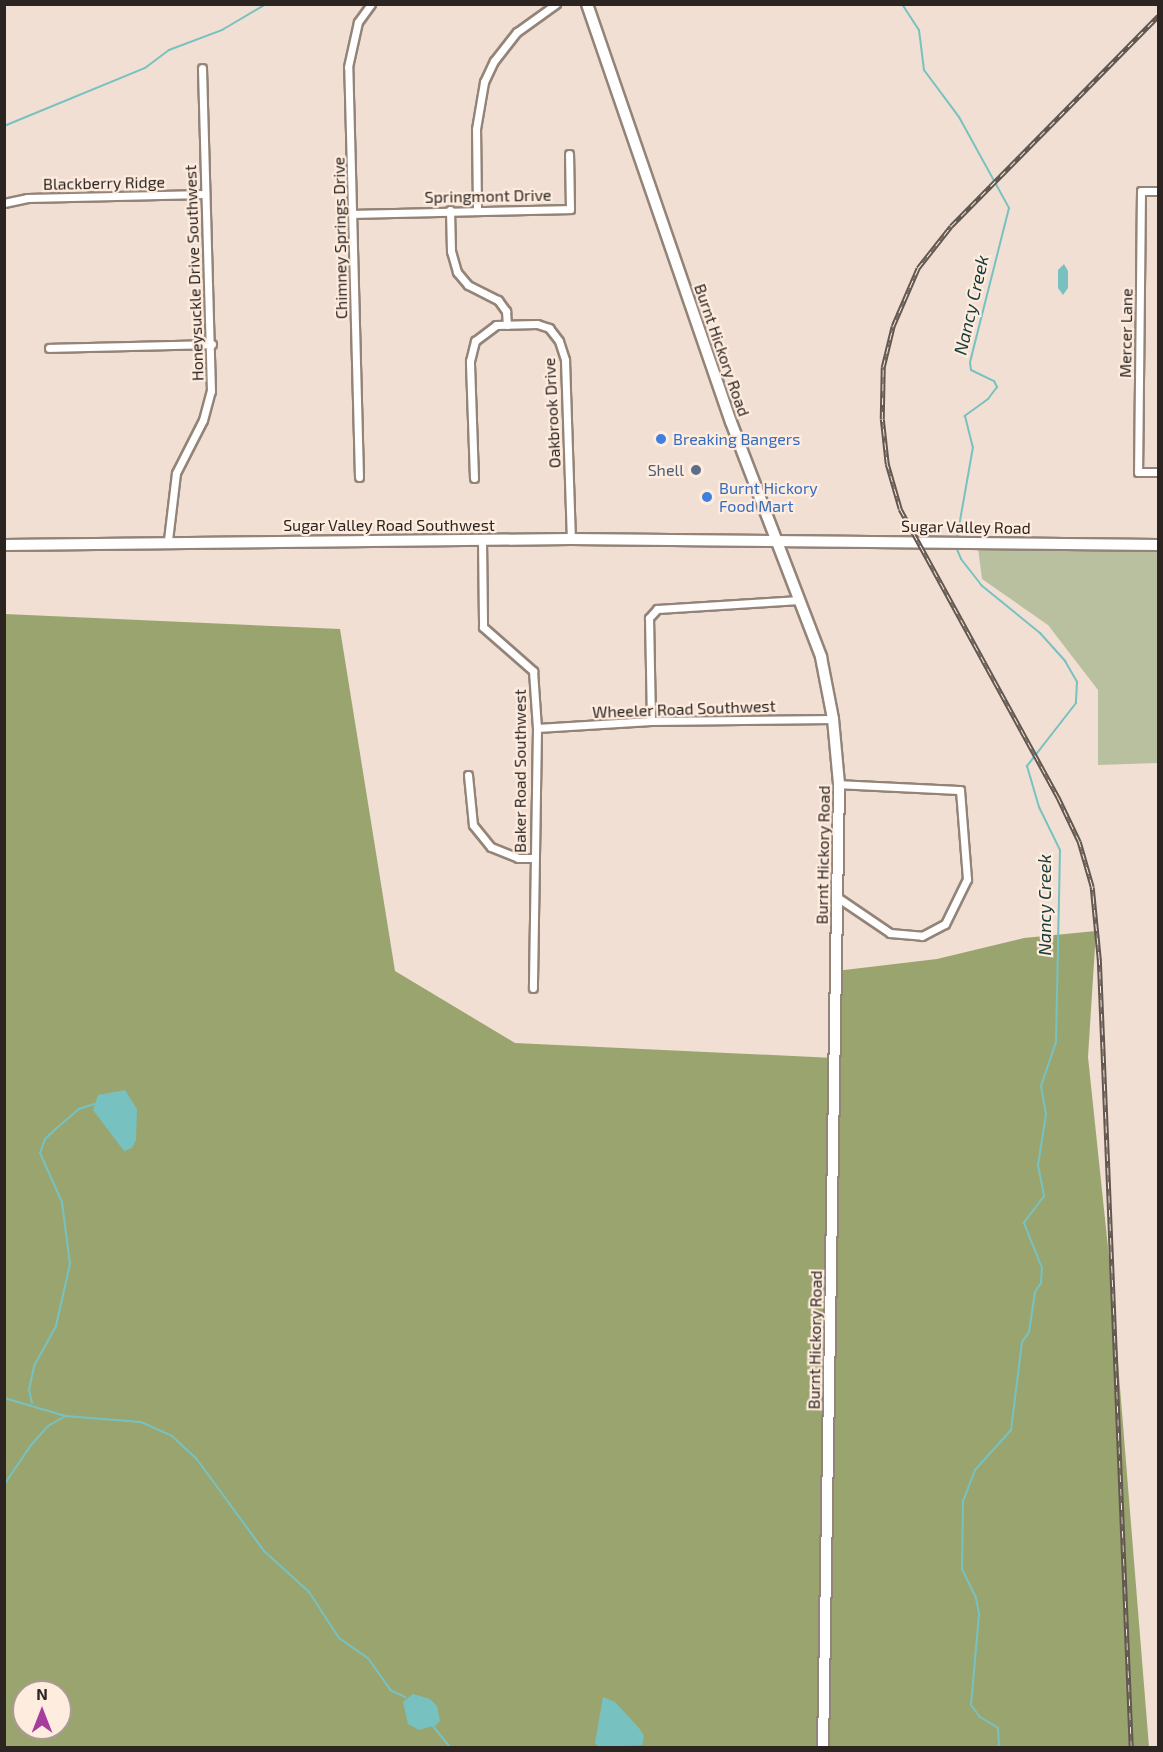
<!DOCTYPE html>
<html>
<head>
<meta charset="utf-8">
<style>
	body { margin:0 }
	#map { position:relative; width:1163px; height:1752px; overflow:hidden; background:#f0dfd2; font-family:"Exo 2",sans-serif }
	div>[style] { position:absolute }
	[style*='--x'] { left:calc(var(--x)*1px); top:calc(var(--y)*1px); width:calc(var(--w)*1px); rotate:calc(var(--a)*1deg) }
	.green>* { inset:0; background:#b9c0a0 }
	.forest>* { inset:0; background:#9aa46e }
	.water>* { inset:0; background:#77c2c1 }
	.stream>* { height:2px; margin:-1px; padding:0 1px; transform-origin:1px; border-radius:1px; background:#77c2c1 }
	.roads { filter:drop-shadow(2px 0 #948478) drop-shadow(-2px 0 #948478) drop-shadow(0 2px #948478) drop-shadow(0 -2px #948478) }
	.street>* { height:7px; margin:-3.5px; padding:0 3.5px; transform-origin:3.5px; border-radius:3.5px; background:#fff }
	.secondary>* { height:10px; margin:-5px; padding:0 5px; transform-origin:5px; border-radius:5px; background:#fff }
	.rail>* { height:4.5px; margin-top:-2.25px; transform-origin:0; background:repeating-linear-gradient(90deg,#feecdf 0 7px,#625851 0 14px); box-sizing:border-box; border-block:2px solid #625851 }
	.dots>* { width:16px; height:16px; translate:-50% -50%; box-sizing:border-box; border:3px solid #feecdf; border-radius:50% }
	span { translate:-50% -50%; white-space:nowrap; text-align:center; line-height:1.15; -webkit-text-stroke:4.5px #feecdf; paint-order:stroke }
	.street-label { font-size:16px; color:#2b2420 }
	.shop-label { font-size:16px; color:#366cbe }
	.left { translate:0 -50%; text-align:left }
	.service-label { font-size:16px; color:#4e5e75 }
	.right { translate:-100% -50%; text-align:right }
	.water-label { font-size:18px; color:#163b3b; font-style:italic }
	.frame { position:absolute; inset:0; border:6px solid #2b2420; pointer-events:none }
	.north { position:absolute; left:12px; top:1680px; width:60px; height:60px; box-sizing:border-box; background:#feecdf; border:2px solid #aa9c93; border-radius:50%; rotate:0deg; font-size:16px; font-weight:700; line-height:24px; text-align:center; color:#2b2420 }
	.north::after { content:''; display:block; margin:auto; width:21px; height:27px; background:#a63d9e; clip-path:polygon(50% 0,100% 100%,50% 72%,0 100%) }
</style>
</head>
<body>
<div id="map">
	<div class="green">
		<div style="clip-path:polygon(978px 548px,1158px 551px,1158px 763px,1098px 765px,1098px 690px,1048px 625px,982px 579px)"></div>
	</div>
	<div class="forest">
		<div style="clip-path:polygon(evenodd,5px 614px,340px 629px,395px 971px,515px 1043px,834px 1058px,836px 971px,937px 959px,1024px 938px,1096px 931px,1088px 1057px,1111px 1276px,1149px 1747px,5px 1748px,5px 614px,24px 1692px,60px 1692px,60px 1728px,24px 1728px,24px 1692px)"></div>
	</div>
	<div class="water">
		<div style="clip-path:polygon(1064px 264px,1068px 271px,1068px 288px,1063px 295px,1058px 288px,1058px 270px)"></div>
		<div style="clip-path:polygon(125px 1090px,137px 1109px,136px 1140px,132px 1148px,124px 1151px,93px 1110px,98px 1095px)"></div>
		<div style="clip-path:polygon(413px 1694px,430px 1699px,437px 1706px,440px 1721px,436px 1725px,419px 1730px,408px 1724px,403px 1702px)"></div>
		<div style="clip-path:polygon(603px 1697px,615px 1702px,639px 1728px,644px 1736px,642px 1745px,599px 1747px,595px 1743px)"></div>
	</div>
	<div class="stream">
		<div style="--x:902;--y:4;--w:31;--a:57"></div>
		<div style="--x:919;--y:30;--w:40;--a:82.9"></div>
		<div style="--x:924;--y:70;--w:59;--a:53.3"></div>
		<div style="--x:959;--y:117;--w:104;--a:61.2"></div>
		<div style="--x:1009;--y:208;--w:159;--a:104.2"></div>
		<div style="--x:970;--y:362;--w:8;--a:83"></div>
		<div style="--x:971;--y:370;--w:25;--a:26"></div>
		<div style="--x:994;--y:381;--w:7;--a:63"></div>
		<div style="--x:997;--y:387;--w:15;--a:127"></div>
		<div style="--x:988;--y:399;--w:29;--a:144"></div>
		<div style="--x:965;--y:416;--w:32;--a:76"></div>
		<div style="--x:973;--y:447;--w:92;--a:100"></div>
		<div style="--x:4;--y:126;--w:152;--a:-22.4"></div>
		<div style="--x:145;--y:68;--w:30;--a:-37"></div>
		<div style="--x:169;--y:50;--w:57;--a:-20.7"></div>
		<div style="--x:222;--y:30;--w:51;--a:-30.6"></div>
		<div style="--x:956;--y:547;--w:13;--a:67"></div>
		<div style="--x:961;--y:559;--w:33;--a:52"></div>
		<div style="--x:981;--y:585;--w:76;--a:39.1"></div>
		<div style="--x:1040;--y:633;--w:38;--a:48"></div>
		<div style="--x:1065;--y:661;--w:24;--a:60"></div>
		<div style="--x:1077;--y:682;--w:21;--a:93"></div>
		<div style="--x:1076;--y:703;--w:80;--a:127.9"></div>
		<div style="--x:1027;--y:766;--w:43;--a:73.7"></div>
		<div style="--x:1039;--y:807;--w:48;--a:64"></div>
		<div style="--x:1060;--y:850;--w:192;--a:91.2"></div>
		<div style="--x:1056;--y:1042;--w:46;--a:108.8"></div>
		<div style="--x:1041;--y:1086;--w:28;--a:80"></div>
		<div style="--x:1046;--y:1114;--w:52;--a:98.9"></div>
		<div style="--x:1038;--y:1165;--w:32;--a:79"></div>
		<div style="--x:1044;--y:1196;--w:34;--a:127"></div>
		<div style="--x:1024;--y:1223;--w:48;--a:68.2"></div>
		<div style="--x:1042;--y:1268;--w:15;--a:94"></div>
		<div style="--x:1041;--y:1283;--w:11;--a:124"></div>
		<div style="--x:1035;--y:1292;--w:40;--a:98.5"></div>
		<div style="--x:1029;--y:1332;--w:12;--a:125"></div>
		<div style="--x:1022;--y:1342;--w:89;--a:97.1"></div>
		<div style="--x:1011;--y:1430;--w:54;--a:132"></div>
		<div style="--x:975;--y:1470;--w:33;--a:111"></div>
		<div style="--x:963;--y:1501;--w:68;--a:90.8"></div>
		<div style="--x:962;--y:1569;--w:32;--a:64"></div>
		<div style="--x:976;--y:1598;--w:16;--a:79"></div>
		<div style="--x:979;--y:1614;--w:91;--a:95"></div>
		<div style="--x:971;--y:1705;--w:15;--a:53"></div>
		<div style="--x:980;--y:1717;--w:21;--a:31"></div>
		<div style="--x:998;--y:1728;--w:20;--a:87"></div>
		<div style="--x:4;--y:1398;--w:64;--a:16.4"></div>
		<div style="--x:65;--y:1416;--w:76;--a:4.5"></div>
		<div style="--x:141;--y:1422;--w:34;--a:24"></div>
		<div style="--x:172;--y:1436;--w:33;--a:43"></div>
		<div style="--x:196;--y:1458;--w:115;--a:53.8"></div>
		<div style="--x:264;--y:1551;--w:61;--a:42.3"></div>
		<div style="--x:309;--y:1592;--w:55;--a:56.9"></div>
		<div style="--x:339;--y:1638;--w:35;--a:35"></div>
		<div style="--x:368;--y:1658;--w:39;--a:55"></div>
		<div style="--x:390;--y:1690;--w:17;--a:25"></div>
		<div style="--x:32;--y:1403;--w:13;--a:-103"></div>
		<div style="--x:29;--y:1390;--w:25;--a:-78"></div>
		<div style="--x:34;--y:1366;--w:46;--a:-61.2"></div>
		<div style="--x:56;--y:1326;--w:64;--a:-77.3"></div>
		<div style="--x:70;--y:1264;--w:63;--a:-97.4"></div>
		<div style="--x:62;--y:1202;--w:54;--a:-114.2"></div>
		<div style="--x:40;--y:1153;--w:15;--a:-70"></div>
		<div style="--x:45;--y:1139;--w:18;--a:-43"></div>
		<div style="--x:58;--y:1127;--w:28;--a:-41"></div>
		<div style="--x:79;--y:1109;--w:16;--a:-18"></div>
		<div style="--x:4;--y:1485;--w:48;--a:-56"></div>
		<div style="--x:31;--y:1445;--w:25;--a:-48"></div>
		<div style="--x:48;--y:1426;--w:20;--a:-30"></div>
		<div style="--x:433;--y:1726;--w:28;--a:51"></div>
	</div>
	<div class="roads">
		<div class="street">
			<div style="--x:1158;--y:191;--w:17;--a:180"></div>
			<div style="--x:1141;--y:191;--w:281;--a:90.6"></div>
			<div style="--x:1138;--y:472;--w:20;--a:0"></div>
			<div style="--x:4;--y:203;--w:24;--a:-12"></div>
			<div style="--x:27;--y:198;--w:178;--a:-1.3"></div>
			<div style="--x:477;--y:208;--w:79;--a:-90.7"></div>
			<div style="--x:476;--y:129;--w:48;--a:-80.3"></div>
			<div style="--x:484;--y:82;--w:23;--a:-65"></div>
			<div style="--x:494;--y:61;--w:37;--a:-52"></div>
			<div style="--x:517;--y:32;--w:48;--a:-35.7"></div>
			<div style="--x:450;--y:210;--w:41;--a:88.6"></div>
			<div style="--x:451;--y:251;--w:22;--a:74"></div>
			<div style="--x:457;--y:272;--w:17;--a:50"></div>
			<div style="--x:468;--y:285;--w:34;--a:27"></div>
			<div style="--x:498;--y:300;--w:14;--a:54"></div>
			<div style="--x:506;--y:311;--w:14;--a:86"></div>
			<div style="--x:353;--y:214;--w:217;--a:-1.3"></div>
			<div style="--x:570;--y:209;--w:55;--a:-91"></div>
			<div style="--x:49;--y:348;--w:163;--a:-1.4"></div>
			<div style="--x:359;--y:477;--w:410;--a:-91.5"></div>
			<div style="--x:348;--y:67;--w:46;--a:-77.5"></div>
			<div style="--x:358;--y:22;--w:22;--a:-54"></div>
			<div style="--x:474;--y:478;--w:117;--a:-92"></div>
			<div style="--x:470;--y:361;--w:21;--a:-76"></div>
			<div style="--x:475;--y:341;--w:26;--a:-37"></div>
			<div style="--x:496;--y:325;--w:41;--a:-1.4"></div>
			<div style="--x:537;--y:324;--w:13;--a:18"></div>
			<div style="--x:549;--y:328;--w:16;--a:52"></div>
			<div style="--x:559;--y:341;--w:20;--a:72"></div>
			<div style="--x:565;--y:360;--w:179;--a:88.1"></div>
			<div style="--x:168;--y:540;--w:67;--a:-83.2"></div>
			<div style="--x:176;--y:473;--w:59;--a:-63"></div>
			<div style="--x:203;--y:420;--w:30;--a:-75"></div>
			<div style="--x:211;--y:391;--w:323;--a:-91.6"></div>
			<div style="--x:482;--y:540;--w:87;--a:89.3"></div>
			<div style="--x:483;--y:627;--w:67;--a:41.3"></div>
			<div style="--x:533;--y:671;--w:57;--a:86"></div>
			<div style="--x:537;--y:728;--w:260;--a:90.9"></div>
			<div style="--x:651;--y:721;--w:103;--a:-91.1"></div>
			<div style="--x:649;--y:618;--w:12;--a:-48"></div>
			<div style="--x:657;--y:609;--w:143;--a:-3.6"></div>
			<div style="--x:537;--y:728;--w:114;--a:-3.5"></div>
			<div style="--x:651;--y:721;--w:182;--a:-0.6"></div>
			<div style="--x:468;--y:775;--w:50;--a:84.3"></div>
			<div style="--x:473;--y:825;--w:28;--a:51"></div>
			<div style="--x:491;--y:847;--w:29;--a:22"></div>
			<div style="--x:518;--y:858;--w:16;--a:0"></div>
			<div style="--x:837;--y:897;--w:64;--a:34.2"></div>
			<div style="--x:890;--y:933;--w:32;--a:5"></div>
			<div style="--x:922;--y:936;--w:26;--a:-28"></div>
			<div style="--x:945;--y:924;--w:50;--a:-63.9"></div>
			<div style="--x:967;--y:879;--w:89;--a:-94.5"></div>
			<div style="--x:960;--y:790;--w:121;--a:-177.2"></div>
		</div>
		<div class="secondary">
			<div style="--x:587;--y:4;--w:442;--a:71"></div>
			<div style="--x:731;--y:422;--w:252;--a:69"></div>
			<div style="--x:821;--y:657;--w:63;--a:79"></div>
			<div style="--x:833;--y:719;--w:65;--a:84.7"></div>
			<div style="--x:839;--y:784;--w:964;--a:90.95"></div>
			<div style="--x:4;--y:545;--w:567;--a:-0.61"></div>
			<div style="--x:571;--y:539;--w:587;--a:0.59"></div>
		</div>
	</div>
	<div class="rail">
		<div style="--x:1131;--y:1748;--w:790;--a:-92.32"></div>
		<div style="--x:1099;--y:959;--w:72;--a:-95.6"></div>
		<div style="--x:1092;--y:887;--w:47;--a:-106.1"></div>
		<div style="--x:1079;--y:842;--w:49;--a:-115.5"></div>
		<div style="--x:1058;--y:798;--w:329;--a:-118.7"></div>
		<div style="--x:900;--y:509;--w:47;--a:-106.1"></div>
		<div style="--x:887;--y:464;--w:45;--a:-96.3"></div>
		<div style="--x:882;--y:419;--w:52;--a:-88.9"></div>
		<div style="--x:883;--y:367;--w:42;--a:-76.3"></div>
		<div style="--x:893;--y:326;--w:63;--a:-66.7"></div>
		<div style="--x:918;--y:268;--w:53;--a:-51.8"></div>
		<div style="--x:951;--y:226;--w:295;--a:-45.4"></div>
	</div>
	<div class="dots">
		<div style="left:661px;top:439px;background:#3f7fe0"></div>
		<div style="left:696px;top:470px;background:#5c6f8a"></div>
		<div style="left:707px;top:497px;background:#3f7fe0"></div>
	</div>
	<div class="street-label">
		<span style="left:104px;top:183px;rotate:-1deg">Blackberry Ridge</span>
		<span style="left:488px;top:196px;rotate:-1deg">Springmont Drive</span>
		<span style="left:340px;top:238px;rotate:-91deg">Chimney Springs Drive</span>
		<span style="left:194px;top:273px;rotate:-92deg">Honeysuckle Drive Southwest</span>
		<span style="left:1126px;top:333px;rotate:-89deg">Mercer Lane</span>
		<span style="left:722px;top:350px;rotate:71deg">Burnt Hickory Road</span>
		<span style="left:552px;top:413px;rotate:-93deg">Oakbrook Drive</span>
		<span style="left:389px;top:525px">Sugar Valley Road Southwest</span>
		<span style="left:966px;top:527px;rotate:1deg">Sugar Valley Road</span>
		<span style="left:684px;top:709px;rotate:-2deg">Wheeler Road Southwest</span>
		<span style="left:520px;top:771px;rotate:-90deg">Baker Road Southwest</span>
		<span style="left:823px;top:855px;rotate:-89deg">Burnt Hickory Road</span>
		<span style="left:815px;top:1340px;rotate:-89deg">Burnt Hickory Road</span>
	</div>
	<div class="shop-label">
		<span class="left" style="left:673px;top:439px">Breaking Bangers</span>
		<span class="left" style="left:719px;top:497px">Burnt Hickory<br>Food Mart</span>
	</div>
	<div class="service-label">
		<span class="right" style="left:684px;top:470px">Shell</span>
	</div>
	<div class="water-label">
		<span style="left:971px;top:305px;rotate:-77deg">Nancy Creek</span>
		<span style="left:1044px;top:905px;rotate:-90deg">Nancy Creek</span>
	</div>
	<div class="frame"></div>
	<div class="north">N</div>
</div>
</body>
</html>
